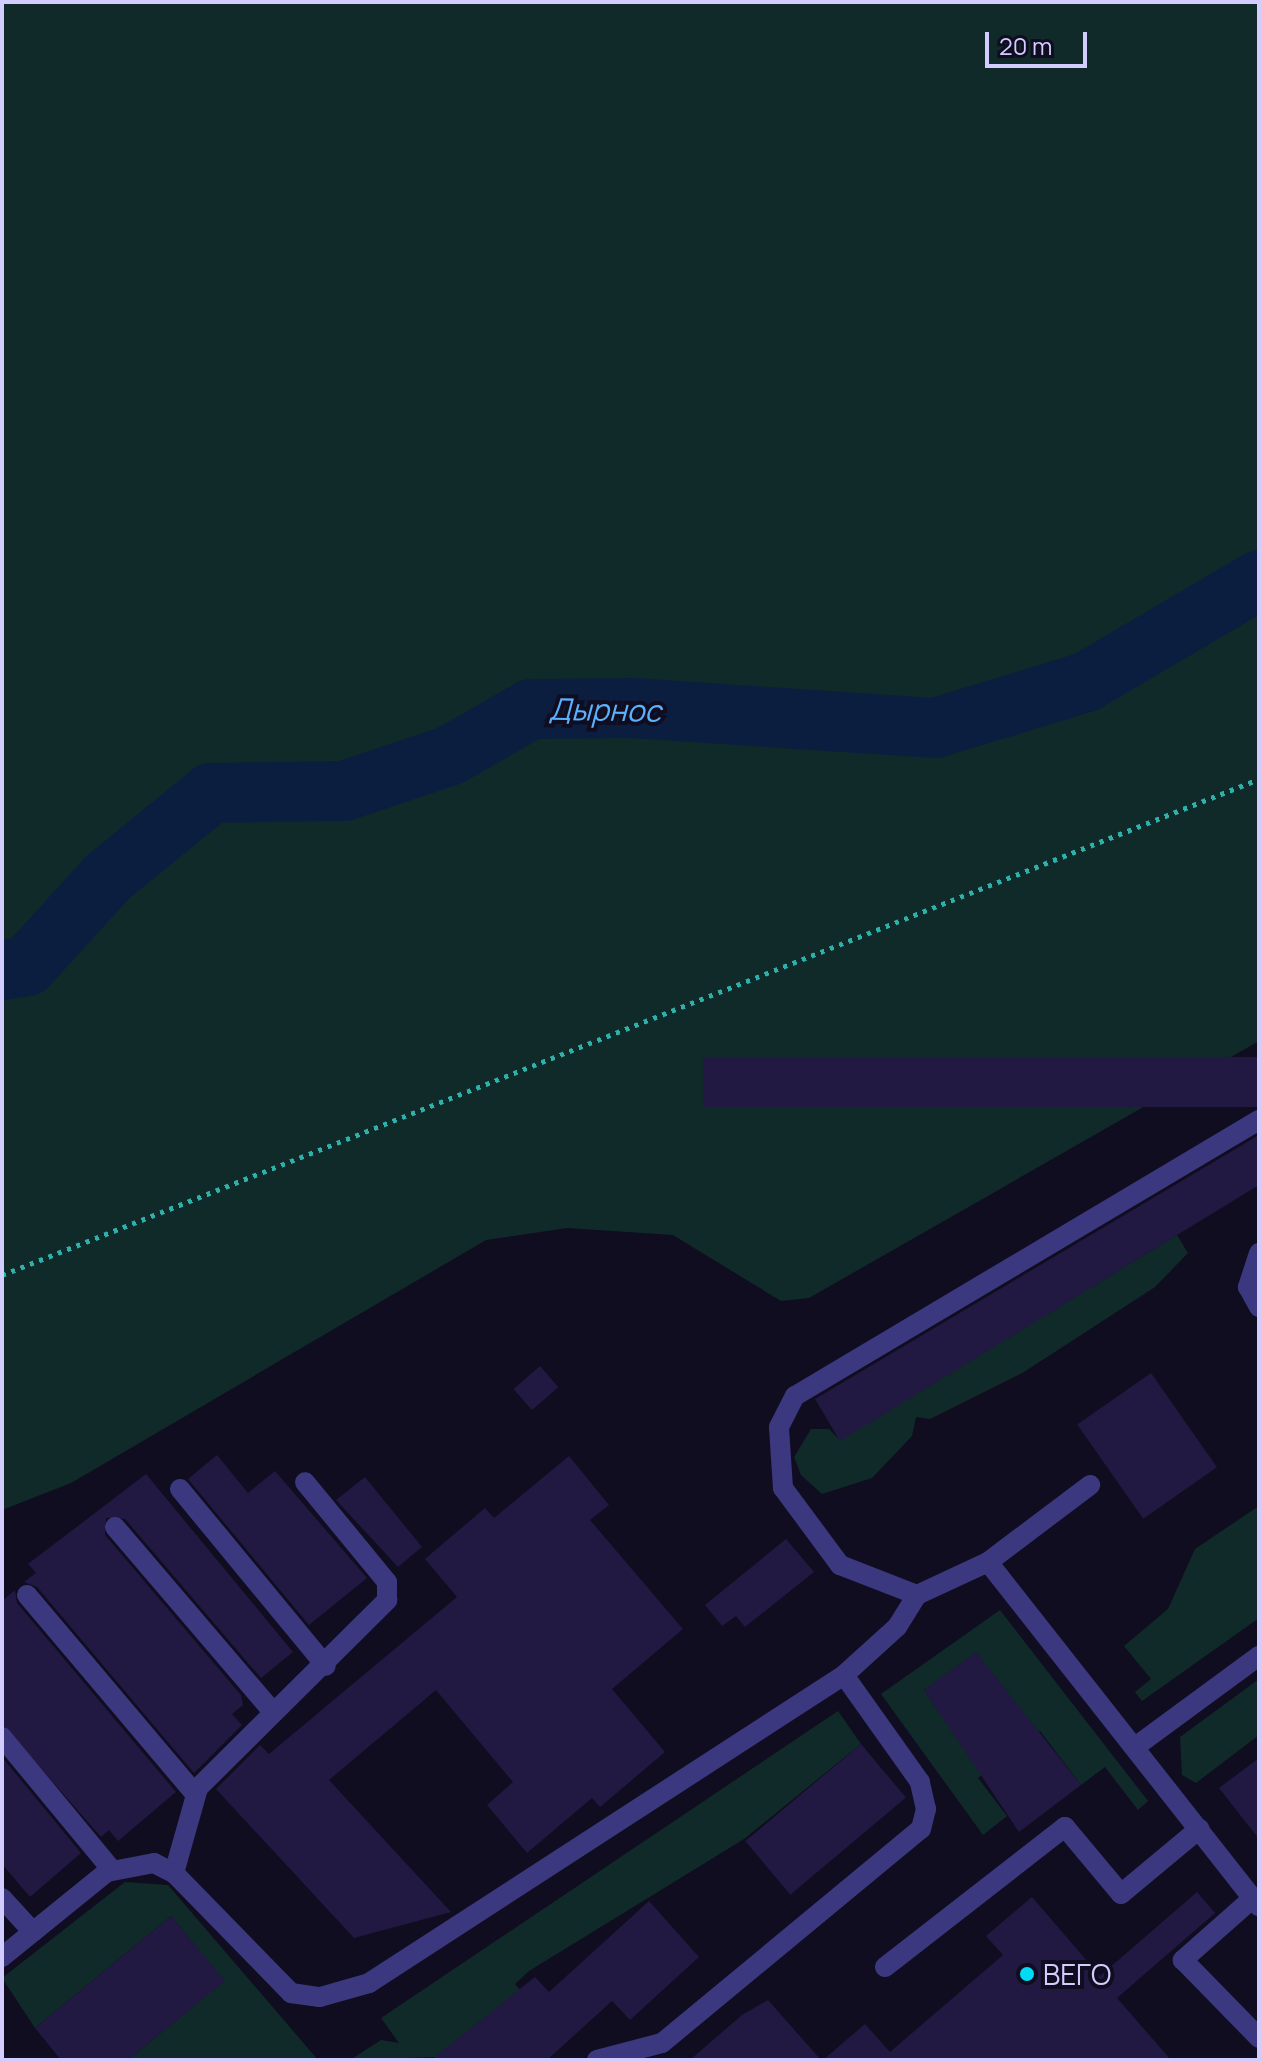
<!DOCTYPE html>
<html>
<head>
<meta charset="utf-8">
<style>
	body { margin:0 }
	#map { position:relative; width:1261px; height:2062px; overflow:hidden; background:#100d20; font-family:Manrope,sans-serif }
	div>[style] { position:absolute }
	[style*='--x'] { left:calc(var(--x)*1px); top:calc(var(--y)*1px); width:calc(var(--w)*1px); rotate:calc(var(--a)*1deg) }
	.green>* { inset:0; background:#102a29 }
	.river>* { height:60px; margin:-30px; padding:0 30px; transform-origin:30px; border-radius:30px; background:#0b1e40 }
	.building>* { inset:0; background:#211941; transform-origin:0 0 }
	.path>* { height:5px; margin-top:-2.5px; transform-origin:0; background:repeating-linear-gradient(90deg,#2eb1aa 0 4px,transparent 0 10px) }
	.minor>* { height:20px; margin:-10px; padding:0 10px; transform-origin:10px; border-radius:10px; background:#3b387f }
	.dots>* { width:22px; height:22px; translate:-50% -50%; box-sizing:border-box; border:4px solid #100d20; border-radius:50% }
	span { translate:-50% -50%; white-space:nowrap; text-align:center; line-height:1.15; -webkit-text-stroke:8px #100d20; paint-order:stroke }
	.poi-label { font-size:28px; color:#d2ccff }
	.left { translate:0 -50%; text-align:left }
	.water-label { font-size:30px; color:#5ab1fe; font-style:italic }
	.frame { position:absolute; inset:0; border:4px solid #d2ccff; pointer-events:none }
	.scale { position:absolute; left:985px; top:32px; width:102px; height:36px; box-sizing:border-box; border:4px solid #d2ccff; border-top:0; padding-left:10px; font-size:24px; line-height:28px; white-space:nowrap; color:#d2ccff; -webkit-text-stroke:6px #100d20; paint-order:stroke }
</style>
</head>
<body>
<div id="map">
	<div class="green">
		<div style="clip-path:polygon(2px 2px,1259px 2px,1259px 1041px,809px 1298px,781px 1301px,673px 1235px,567px 1228px,486px 1240px,71px 1483px,2px 1510px)"></div>
		<div style="clip-path:polygon(1177px 1235px,1188px 1253px,1155px 1287px,1024px 1372px,930px 1419px,916px 1417px,912px 1436px,872px 1478px,822px 1494px,801px 1475px,794px 1457px,811px 1429px,829px 1429px,840px 1440px)"></div>
		<div style="clip-path:polygon(1259px 1506px,1259px 1618px,1142px 1701px,1135px 1692px,1151px 1679px,1124px 1646px,1168px 1609px,1195px 1549px)"></div>
		<div style="clip-path:polygon(evenodd,1000px 1610px,1148px 1801px,1138px 1810px,1105px 1767px,1081px 1785px,1040px 1731px,978px 1778px,1007px 1816px,983px 1835px,881px 1694px,1000px 1610px,976px 1653px,956px 1736px,924px 1690px,976px 1653px)"></div>
		<div style="clip-path:polygon(1259px 1679px,1259px 1735px,1196px 1783px,1182px 1775px,1180px 1737px)"></div>
		<div style="clip-path:polygon(838px 1711px,861px 1744px,744px 1839px,529px 1971px,515px 1984px,520px 1990px,435px 2057px,350px 2060px,381px 2040px,399px 2043px,381px 2018px)"></div>
		<div style="clip-path:polygon(125px 1882px,168px 1885px,318px 2060px,128px 2060px,224px 1981px,171px 1916px,35px 2028px,2px 1978px)"></div>
	</div>
	<div class="river">
		<div style="--x:2;--y:970;--w:25;--a:-9"></div>
		<div style="--x:27;--y:966;--w:120;--a:-47.7"></div>
		<div style="--x:108;--y:877;--w:133;--a:-39.2"></div>
		<div style="--x:211;--y:793;--w:133;--a:-0.9"></div>
		<div style="--x:344;--y:791;--w:113;--a:-18.6"></div>
		<div style="--x:451;--y:755;--w:92;--a:-29.9"></div>
		<div style="--x:531;--y:709;--w:102;--a:-0.6"></div>
		<div style="--x:633;--y:708;--w:303;--a:3.8"></div>
		<div style="--x:935;--y:728;--w:158;--a:-16.9"></div>
		<div style="--x:1086;--y:682;--w:201;--a:-30.5"></div>
	</div>
	<div class="building">
		<div style="left:1259px;top:1057px;width:50px;height:556px;rotate:90deg"></div>
		<div style="clip-path:polygon(1259px 1135px,1259px 1185px,840px 1441px,815px 1399px)"></div>
		<div style="left:540px;top:1366px;width:28px;height:35px;rotate:49deg"></div>
		<div style="left:1151px;top:1373px;width:115px;height:90px;rotate:55deg"></div>
		<div style="clip-path:polygon(217px 1455px,248px 1493px,275px 1471px,367px 1578px,309px 1625px,188px 1479px)"></div>
		<div style="clip-path:polygon(569px 1456px,609px 1505px,590px 1520px,683px 1629px,612px 1689px,665px 1752px,600px 1807px,592px 1798px,527px 1853px,487px 1805px,513px 1782px,436px 1690px,329px 1780px,451px 1912px,354px 1938px,216px 1789px,260px 1745px,269px 1754px,457px 1597px,425px 1559px,485px 1508px,494px 1518px)"></div>
		<div style="clip-path:polygon(146px 1474px,293px 1652px,261px 1678px,125px 1519px,106px 1518px,105px 1535px,241px 1695px,243px 1705px,232px 1714px,242px 1725px,194px 1773px,37px 1587px,24px 1582px,36px 1573px,28px 1564px)"></div>
		<div style="clip-path:polygon(365px 1477px,422px 1547px,398px 1567px,336px 1500px)"></div>
		<div style="clip-path:polygon(786px 1539px,814px 1572px,745px 1627px,736px 1616px,722px 1626px,705px 1605px)"></div>
		<div style="clip-path:polygon(15px 1590px,17px 1603px,176px 1792px,118px 1841px,109px 1830px,101px 1837px,2px 1724px,2px 1601px)"></div>
		<div style="clip-path:polygon(976px 1652px,1081px 1785px,1019px 1832px,924px 1690px)"></div>
		<div style="left:861px;top:1744px;width:70px;height:151px;rotate:50deg"></div>
		<div style="clip-path:polygon(2px 1757px,81px 1853px,30px 1897px,2px 1864px)"></div>
		<div style="clip-path:polygon(1259px 1758px,1259px 1839px,1219px 1788px)"></div>
		<div style="clip-path:polygon(1197px 1892px,1215px 1913px,1117px 1998px,1171px 2060px,823px 2060px,865px 2024px,890px 2052px,1003px 1955px,986px 1936px,1032px 1897px,1100px 1976px)"></div>
		<div style="clip-path:polygon(649px 1901px,699px 1957px,630px 2020px,612px 2001px,547px 2060px,431px 2060px,535px 1977px,549px 1992px)"></div>
		<div style="clip-path:polygon(171px 1916px,225px 1981px,128px 2060px,61px 2060px,35px 2028px)"></div>
		<div style="clip-path:polygon(768px 2000px,821px 2060px,690px 2060px,742px 2015px)"></div>
	</div>
	<div class="path">
		<div style="--x:2;--y:1275;--w:1351;--a:-21.53"></div>
	</div>
	<div class="minor">
		<div style="--x:1259;--y:1253;--w:36;--a:108"></div>
		<div style="--x:1248;--y:1287;--w:23;--a:61"></div>
		<div style="--x:180;--y:1489;--w:229;--a:50.5"></div>
		<div style="--x:115;--y:1527;--w:243;--a:49.5"></div>
		<div style="--x:988;--y:1562;--w:438;--a:51.8"></div>
		<div style="--x:27;--y:1595;--w:260;--a:49.8"></div>
		<div style="--x:917;--y:1595;--w:83;--a:-158.7"></div>
		<div style="--x:840;--y:1565;--w:96;--a:-126.5"></div>
		<div style="--x:783;--y:1488;--w:61;--a:-93.8"></div>
		<div style="--x:779;--y:1427;--w:35;--a:-63"></div>
		<div style="--x:795;--y:1396;--w:540;--a:-30.75"></div>
		<div style="--x:2;--y:1737;--w:173;--a:50.4"></div>
		<div style="--x:1135;--y:1747;--w:154;--a:-36.3"></div>
		<div style="--x:174;--y:1873;--w:88;--a:-74.2"></div>
		<div style="--x:198;--y:1788;--w:267;--a:-44.8"></div>
		<div style="--x:387;--y:1600;--w:18;--a:-90"></div>
		<div style="--x:387;--y:1582;--w:129;--a:-129.4"></div>
		<div style="--x:2;--y:1898;--w:46;--a:47.6"></div>
		<div style="--x:1253;--y:1898;--w:94;--a:138.5"></div>
		<div style="--x:1183;--y:1960;--w:109;--a:45.7"></div>
		<div style="--x:2;--y:1957;--w:135;--a:-39"></div>
		<div style="--x:107;--y:1872;--w:48;--a:-10.8"></div>
		<div style="--x:154;--y:1863;--w:22;--a:27"></div>
		<div style="--x:174;--y:1873;--w:168;--a:45.7"></div>
		<div style="--x:291;--y:1993;--w:29;--a:8"></div>
		<div style="--x:320;--y:1997;--w:51;--a:-15.9"></div>
		<div style="--x:369;--y:1983;--w:566;--a:-32.96"></div>
		<div style="--x:844;--y:1675;--w:72;--a:-42.2"></div>
		<div style="--x:897;--y:1627;--w:38;--a:-58"></div>
		<div style="--x:917;--y:1595;--w:78;--a:-24.9"></div>
		<div style="--x:988;--y:1562;--w:128;--a:-37"></div>
		<div style="--x:885;--y:1967;--w:228;--a:-37.9"></div>
		<div style="--x:1065;--y:1827;--w:87;--a:50.1"></div>
		<div style="--x:1121;--y:1894;--w:102;--a:-39.8"></div>
		<div style="--x:597;--y:2060;--w:67;--a:-14.7"></div>
		<div style="--x:662;--y:2043;--w:336;--a:-39.6"></div>
		<div style="--x:921;--y:1829;--w:21;--a:-76"></div>
		<div style="--x:926;--y:1809;--w:28;--a:-103"></div>
		<div style="--x:920;--y:1782;--w:131;--a:-125.4"></div>
	</div>
	<div class="dots">
		<div style="left:1027px;top:1974px;background:#01dbf5"></div>
	</div>
	<div class="poi-label">
		<span class="left" style="left:1043px;top:1974px">ВЕГО</span>
	</div>
	<div class="water-label">
		<span style="left:605px;top:710px;rotate:1deg">Дырнос</span>
	</div>
	<div class="frame"></div>
	<div class="scale">20 m</div>
</div>
</body>
</html>
